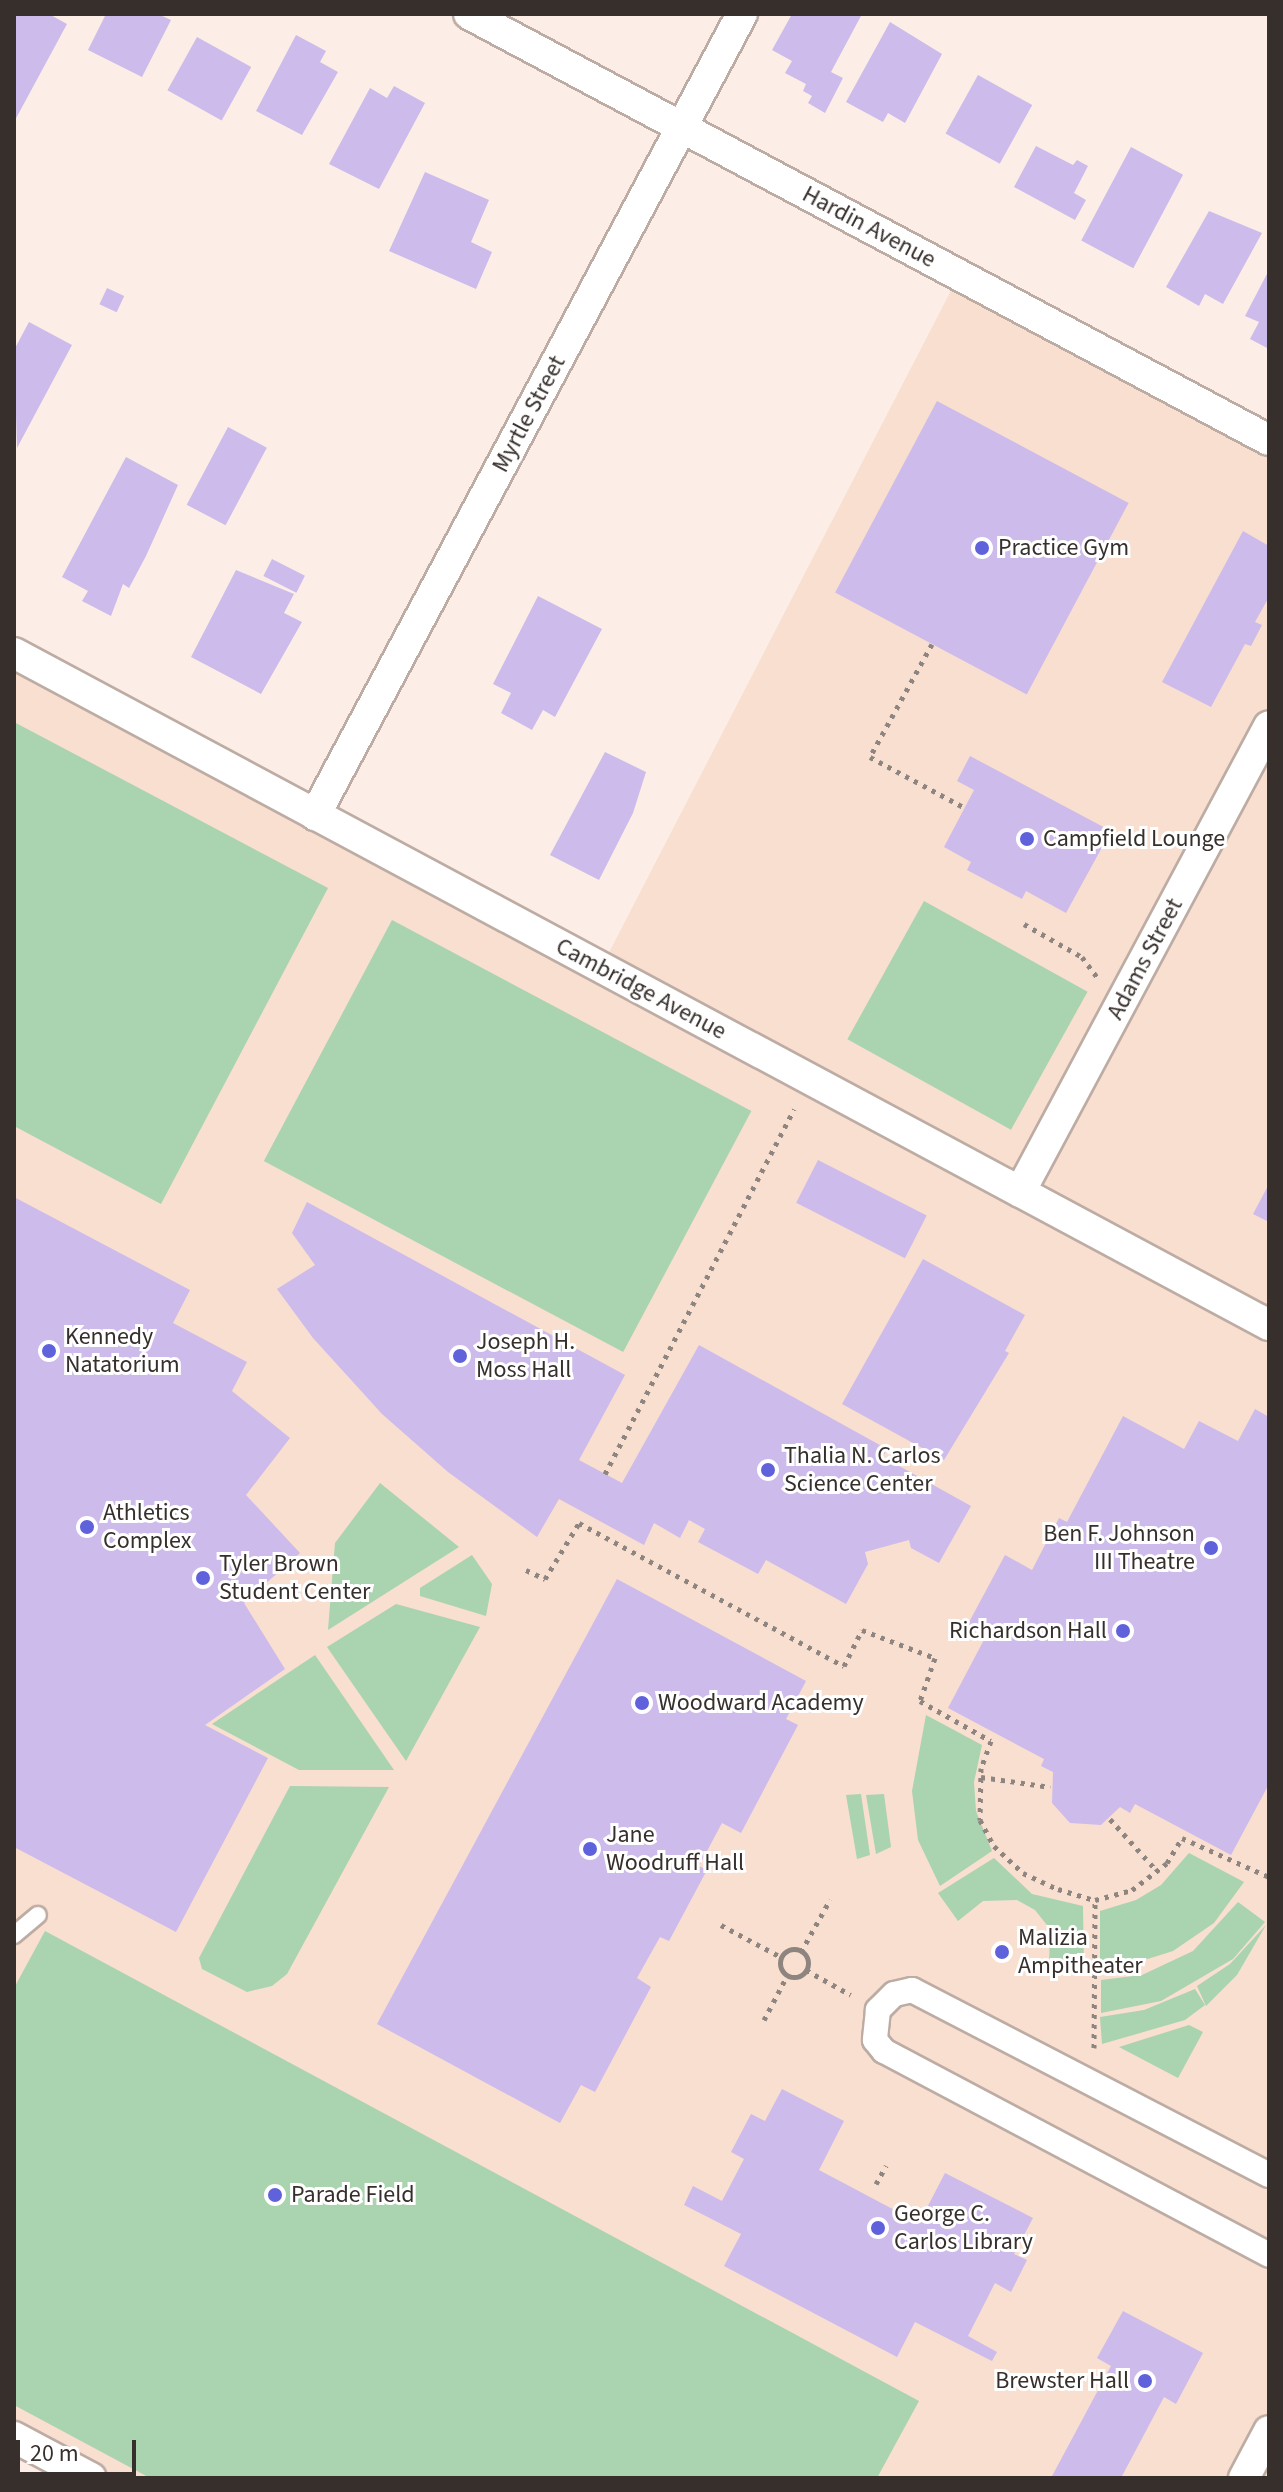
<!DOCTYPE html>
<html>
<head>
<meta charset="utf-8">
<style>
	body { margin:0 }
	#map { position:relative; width:1283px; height:2492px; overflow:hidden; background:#fceee6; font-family:"Source Sans 3",sans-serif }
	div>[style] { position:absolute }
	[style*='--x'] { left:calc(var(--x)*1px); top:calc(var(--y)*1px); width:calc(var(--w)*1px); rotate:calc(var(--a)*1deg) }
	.built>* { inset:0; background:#f8dfd0 }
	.green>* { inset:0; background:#aad3af; transform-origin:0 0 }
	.building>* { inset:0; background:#cdbbeb; transform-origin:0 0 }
	.path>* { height:5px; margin-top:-2.5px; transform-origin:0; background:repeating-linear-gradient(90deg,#8f8580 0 4px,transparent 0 10px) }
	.path>.ring { margin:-2.5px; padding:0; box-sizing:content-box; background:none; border:5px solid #8f8580; border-radius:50% }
	.roads { filter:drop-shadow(2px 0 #bdaca3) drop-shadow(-2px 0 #bdaca3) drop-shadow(0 2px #bdaca3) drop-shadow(0 -2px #bdaca3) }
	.service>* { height:16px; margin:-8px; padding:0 8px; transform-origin:8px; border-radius:8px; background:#fff }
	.pedestrian>* { height:24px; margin:-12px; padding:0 12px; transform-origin:12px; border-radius:12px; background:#fff }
	.minor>* { height:30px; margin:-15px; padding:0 15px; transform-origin:15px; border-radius:15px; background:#fff }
	.dots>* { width:22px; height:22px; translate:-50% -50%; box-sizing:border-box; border:4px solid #fff; border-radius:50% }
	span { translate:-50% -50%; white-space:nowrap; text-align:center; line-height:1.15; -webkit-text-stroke:6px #fff; paint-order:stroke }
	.street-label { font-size:24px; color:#362f2c }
	.poi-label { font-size:24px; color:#362f2c }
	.left { translate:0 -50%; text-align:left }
	.right { translate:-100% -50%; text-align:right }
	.frame { position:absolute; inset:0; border:16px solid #362f2c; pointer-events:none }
	.scale { position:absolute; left:16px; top:2440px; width:120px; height:36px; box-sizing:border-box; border:4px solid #362f2c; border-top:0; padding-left:10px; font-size:24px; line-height:28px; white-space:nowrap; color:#362f2c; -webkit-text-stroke:6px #fff; paint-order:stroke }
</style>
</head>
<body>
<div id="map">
	<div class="built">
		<div style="clip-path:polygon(959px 275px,1269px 440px,1269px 2478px,90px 2478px,14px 2437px,14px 653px,601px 968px)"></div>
	</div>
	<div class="green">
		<div style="clip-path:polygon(14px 722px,328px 888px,161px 1204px,14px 1126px)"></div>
		<div style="left:924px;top:901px;width:187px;height:158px;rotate:29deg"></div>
		<div style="left:392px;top:920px;width:407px;height:273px;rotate:28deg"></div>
		<div style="clip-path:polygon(380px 1483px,459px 1547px,328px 1630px,335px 1543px)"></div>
		<div style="clip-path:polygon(472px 1555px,492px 1584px,486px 1616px,420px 1596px,420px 1588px)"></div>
		<div style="clip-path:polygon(396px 1604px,480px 1627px,406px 1761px,327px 1647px)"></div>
		<div style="clip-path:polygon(315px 1655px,394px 1770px,299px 1770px,212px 1724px)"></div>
		<div style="clip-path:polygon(926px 1715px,982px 1745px,974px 1782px,976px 1811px,992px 1851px,940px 1886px,918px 1840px,912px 1791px)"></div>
		<div style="clip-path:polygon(290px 1786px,389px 1787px,287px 1974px,272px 1986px,247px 1992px,202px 1969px,199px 1958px)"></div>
		<div style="clip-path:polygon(861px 1794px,870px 1855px,857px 1859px,846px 1795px)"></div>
		<div style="clip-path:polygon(884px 1794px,891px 1847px,876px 1854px,866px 1795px)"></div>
		<div style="clip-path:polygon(1189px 1853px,1244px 1882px,1214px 1923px,1173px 1951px,1100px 1974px,1100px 1911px,1136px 1900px,1161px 1885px)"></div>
		<div style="clip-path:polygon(994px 1858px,1032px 1894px,1083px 1906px,1084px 1973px,1049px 1970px,1050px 1929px,1035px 1910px,1017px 1900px,983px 1901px,958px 1921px,938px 1893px)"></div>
		<div style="clip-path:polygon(1238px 1902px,1265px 1922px,1233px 1959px,1161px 2001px,1101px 2013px,1101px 1980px,1142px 1975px,1193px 1951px)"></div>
		<div style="clip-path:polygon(1266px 1925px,1237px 1975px,1206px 2006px,1197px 1986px,1230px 1964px)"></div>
		<div style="clip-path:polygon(45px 1931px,919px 2401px,877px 2478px,150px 2478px,14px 2405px,14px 1988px)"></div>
		<div style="clip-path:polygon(1195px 1989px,1205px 2005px,1185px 2020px,1102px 2044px,1100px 2017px,1144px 2010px)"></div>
		<div style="clip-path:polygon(1189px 2025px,1203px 2032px,1178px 2078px,1119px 2047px)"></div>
	</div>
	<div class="building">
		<div style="clip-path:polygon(14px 14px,49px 14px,67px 24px,14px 122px)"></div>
		<div style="clip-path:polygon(106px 14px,158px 14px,171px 20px,142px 77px,88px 50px)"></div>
		<div style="clip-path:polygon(792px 14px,862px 14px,831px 72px,843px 78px,825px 113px,808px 103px,812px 96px,803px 91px,806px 84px,785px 73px,792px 61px,772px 50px)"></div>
		<div style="clip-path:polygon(890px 22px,942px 54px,905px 123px,888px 113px,883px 122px,846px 102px)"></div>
		<div style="clip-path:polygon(296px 35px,326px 51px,320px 62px,338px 72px,302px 135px,256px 111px)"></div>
		<div style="left:197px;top:37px;width:62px;height:61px;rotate:29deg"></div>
		<div style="left:978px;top:75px;width:62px;height:67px;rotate:29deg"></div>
		<div style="clip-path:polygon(394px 86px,425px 103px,379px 189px,329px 164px,370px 88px,387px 98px)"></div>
		<div style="clip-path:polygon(1036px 146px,1073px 165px,1077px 160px,1088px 166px,1074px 193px,1086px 200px,1075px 220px,1014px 187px)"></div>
		<div style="left:1131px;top:147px;width:59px;height:106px;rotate:28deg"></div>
		<div style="clip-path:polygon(425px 172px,489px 200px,471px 242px,492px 252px,476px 289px,389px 251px)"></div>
		<div style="clip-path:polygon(1209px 211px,1262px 233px,1223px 304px,1205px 294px,1199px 306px,1166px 287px)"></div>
		<div style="clip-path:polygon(1269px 270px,1269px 349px,1250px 339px,1259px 322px,1245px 316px)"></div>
		<div style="left:107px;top:288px;width:19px;height:18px;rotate:25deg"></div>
		<div style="clip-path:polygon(29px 322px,72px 345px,17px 448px,14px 350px)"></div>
		<div style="left:937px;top:401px;width:217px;height:217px;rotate:28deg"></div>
		<div style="left:228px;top:427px;width:44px;height:88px;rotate:28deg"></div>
		<div style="clip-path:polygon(126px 457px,178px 485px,146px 556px,129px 588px,123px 584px,111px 616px,82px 601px,88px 591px,62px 577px)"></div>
		<div style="clip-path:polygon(1243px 531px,1269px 546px,1269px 597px,1255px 622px,1262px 625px,1251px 646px,1245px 644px,1211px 707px,1162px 682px)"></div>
		<div style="left:272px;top:559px;width:37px;height:19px;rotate:27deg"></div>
		<div style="clip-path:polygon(236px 570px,294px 594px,284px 613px,302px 622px,261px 694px,191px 657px)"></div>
		<div style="clip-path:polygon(538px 596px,602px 629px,555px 717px,543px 710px,532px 730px,501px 713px,511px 693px,493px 684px)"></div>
		<div style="clip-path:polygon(605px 752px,646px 772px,633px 813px,599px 880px,550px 855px)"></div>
		<div style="clip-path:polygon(970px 756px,1111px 831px,1066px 913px,1026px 891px,1022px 899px,967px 870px,971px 862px,944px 847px,974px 790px,957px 781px)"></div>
		<div style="left:818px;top:1160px;width:122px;height:48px;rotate:27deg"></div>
		<div style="clip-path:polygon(1269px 1184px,1269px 1222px,1253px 1214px)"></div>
		<div style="clip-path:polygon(14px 1197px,190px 1290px,173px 1323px,247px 1362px,232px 1391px,290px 1438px,246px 1495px,300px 1553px,244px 1603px,285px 1669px,205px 1725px,268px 1758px,176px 1932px,14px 1847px)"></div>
		<div style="clip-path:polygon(307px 1202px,625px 1375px,579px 1460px,622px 1483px,699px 1345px,887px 1449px,883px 1457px,971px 1506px,939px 1563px,911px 1548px,909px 1540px,865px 1552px,868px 1564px,846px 1604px,766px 1560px,758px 1574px,698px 1542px,705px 1529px,689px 1520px,680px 1538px,654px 1523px,644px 1545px,559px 1499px,537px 1537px,448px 1472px,382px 1414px,313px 1338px,277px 1289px,315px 1265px,292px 1233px)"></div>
		<div style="clip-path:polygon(923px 1259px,1025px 1315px,1005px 1351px,1009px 1353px,944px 1460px,842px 1404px)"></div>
		<div style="clip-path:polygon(1255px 1409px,1269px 1417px,1269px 1784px,1231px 1855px,1135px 1804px,1130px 1813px,1120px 1807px,1101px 1825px,1070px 1823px,1052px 1803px,1053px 1772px,1041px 1766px,1044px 1759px,948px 1708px,986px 1636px,967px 1626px,1005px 1555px,1032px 1570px,1059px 1518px,1067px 1522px,1123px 1416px,1184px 1449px,1199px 1421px,1238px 1441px)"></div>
		<div style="clip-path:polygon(617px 1579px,806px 1681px,786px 1719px,798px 1725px,741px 1833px,722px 1823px,699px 1866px,707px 1870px,669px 1941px,660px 1937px,637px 1978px,651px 1987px,595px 2092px,581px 2085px,560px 2123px,377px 2024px)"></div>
		<div style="clip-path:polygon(782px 2089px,844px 2121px,819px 2170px,919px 2223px,945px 2173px,1033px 2218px,1014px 2254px,1027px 2260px,1011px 2292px,995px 2283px,968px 2336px,997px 2352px,992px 2361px,915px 2322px,897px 2357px,724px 2266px,741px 2234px,684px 2205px,693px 2186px,722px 2201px,744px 2159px,731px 2152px,751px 2114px,765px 2121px)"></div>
		<div style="clip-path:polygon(1123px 2311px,1203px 2353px,1176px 2404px,1164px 2397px,1121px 2478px,1051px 2478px,1111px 2366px,1097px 2358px)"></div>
	</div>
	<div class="path">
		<div style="--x:932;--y:644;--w:129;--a:118.8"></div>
		<div style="--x:870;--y:757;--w:108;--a:28.2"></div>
		<div style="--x:1024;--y:924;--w:67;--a:29.6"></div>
		<div style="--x:1082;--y:957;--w:25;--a:53"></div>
		<div style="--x:605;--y:1474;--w:411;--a:-62.6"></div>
		<div style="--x:526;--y:1570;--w:21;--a:25"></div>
		<div style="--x:545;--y:1579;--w:66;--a:-58.7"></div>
		<div style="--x:579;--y:1523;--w:301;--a:28.4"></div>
		<div style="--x:844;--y:1666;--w:40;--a:-63.4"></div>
		<div style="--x:862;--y:1630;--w:78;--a:21"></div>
		<div style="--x:935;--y:1658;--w:46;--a:109.2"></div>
		<div style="--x:920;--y:1701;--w:81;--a:29.4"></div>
		<div style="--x:991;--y:1741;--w:29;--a:110"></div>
		<div style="--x:981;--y:1768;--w:52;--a:91.1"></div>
		<div style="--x:980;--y:1820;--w:30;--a:62"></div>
		<div style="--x:994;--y:1846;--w:40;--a:43"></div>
		<div style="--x:1023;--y:1873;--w:38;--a:25"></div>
		<div style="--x:1058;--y:1889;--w:39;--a:17"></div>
		<div style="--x:1095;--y:1900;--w:38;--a:-15"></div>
		<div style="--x:1132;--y:1890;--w:44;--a:-37.6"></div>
		<div style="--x:1167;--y:1863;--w:29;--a:-59"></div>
		<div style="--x:1182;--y:1838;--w:95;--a:24.1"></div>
		<div style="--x:981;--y:1777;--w:70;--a:8.2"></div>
		<div style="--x:1110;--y:1819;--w:70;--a:47.9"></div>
		<div style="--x:721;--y:1925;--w:68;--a:28.1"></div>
		<div class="ring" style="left:780px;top:1949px;width:23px;height:23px"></div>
		<div style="--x:801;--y:1952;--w:60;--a:-60.9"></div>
		<div style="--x:806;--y:1970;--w:51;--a:29.1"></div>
		<div style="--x:764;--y:2020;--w:50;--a:-62.4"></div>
		<div style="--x:1094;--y:2048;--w:148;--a:-89.6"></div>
		<div style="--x:876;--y:2184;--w:21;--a:-61"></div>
	</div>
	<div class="roads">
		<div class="service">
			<div style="--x:14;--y:1935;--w:31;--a:-40"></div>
		</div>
		<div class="pedestrian">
			<div style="--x:1269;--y:2175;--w:402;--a:-152.6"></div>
			<div style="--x:912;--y:1990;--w:18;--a:167"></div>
			<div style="--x:894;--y:1994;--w:23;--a:135"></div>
			<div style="--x:878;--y:2010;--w:30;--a:96"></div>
			<div style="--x:875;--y:2040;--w:14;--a:51"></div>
			<div style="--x:884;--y:2051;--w:436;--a:27.9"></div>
		</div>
		<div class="minor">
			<div style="--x:469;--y:14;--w:906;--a:28.04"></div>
			<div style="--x:14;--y:653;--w:1424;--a:28.17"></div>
			<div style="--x:315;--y:815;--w:908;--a:-61.94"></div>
			<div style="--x:1020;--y:1192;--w:528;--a:-61.88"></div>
			<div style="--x:14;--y:2437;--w:87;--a:28"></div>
			<div style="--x:1244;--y:2478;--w:53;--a:-62"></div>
		</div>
	</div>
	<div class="dots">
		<div style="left:982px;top:548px;background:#5f62db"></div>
		<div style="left:1027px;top:839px;background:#5f62db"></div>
		<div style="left:49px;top:1351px;background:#5f62db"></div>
		<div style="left:460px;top:1356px;background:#5f62db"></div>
		<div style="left:768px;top:1470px;background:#5f62db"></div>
		<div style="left:87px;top:1527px;background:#5f62db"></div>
		<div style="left:1211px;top:1548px;background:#5f62db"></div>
		<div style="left:203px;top:1578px;background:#5f62db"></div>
		<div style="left:1123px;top:1631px;background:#5f62db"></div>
		<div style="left:642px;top:1703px;background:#5f62db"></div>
		<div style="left:590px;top:1849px;background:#5f62db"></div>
		<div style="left:1002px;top:1952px;background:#5f62db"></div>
		<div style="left:275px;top:2195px;background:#5f62db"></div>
		<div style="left:878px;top:2228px;background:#5f62db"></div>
		<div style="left:1145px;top:2381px;background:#5f62db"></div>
	</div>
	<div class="street-label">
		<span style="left:869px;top:227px;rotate:28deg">Hardin Avenue</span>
		<span style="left:529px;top:414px;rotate:-62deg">Myrtle Street</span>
		<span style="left:1145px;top:959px;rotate:-62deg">Adams Street</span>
		<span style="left:641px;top:989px;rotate:28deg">Cambridge Avenue</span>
	</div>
	<div class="poi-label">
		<span class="left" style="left:998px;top:548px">Practice Gym</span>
		<span class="left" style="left:1043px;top:839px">Campfield Lounge</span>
		<span class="left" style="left:65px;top:1351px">Kennedy<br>Natatorium</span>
		<span class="left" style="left:476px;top:1356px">Joseph H.<br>Moss Hall</span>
		<span class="left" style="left:784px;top:1470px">Thalia N. Carlos<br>Science Center</span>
		<span class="left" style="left:103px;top:1527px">Athletics<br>Complex</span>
		<span class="right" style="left:1195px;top:1548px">Ben F. Johnson<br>III Theatre</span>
		<span class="left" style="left:219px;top:1578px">Tyler Brown<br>Student Center</span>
		<span class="right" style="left:1107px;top:1631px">Richardson Hall</span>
		<span class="left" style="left:658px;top:1703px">Woodward Academy</span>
		<span class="left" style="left:606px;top:1849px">Jane<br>Woodruff Hall</span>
		<span class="left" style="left:1018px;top:1952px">Malizia<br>Ampitheater</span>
		<span class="left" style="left:291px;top:2195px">Parade Field</span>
		<span class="left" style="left:894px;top:2228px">George C.<br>Carlos Library</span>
		<span class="right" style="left:1129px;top:2381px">Brewster Hall</span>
	</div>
	<div class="frame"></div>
	<div class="scale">20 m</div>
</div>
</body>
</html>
